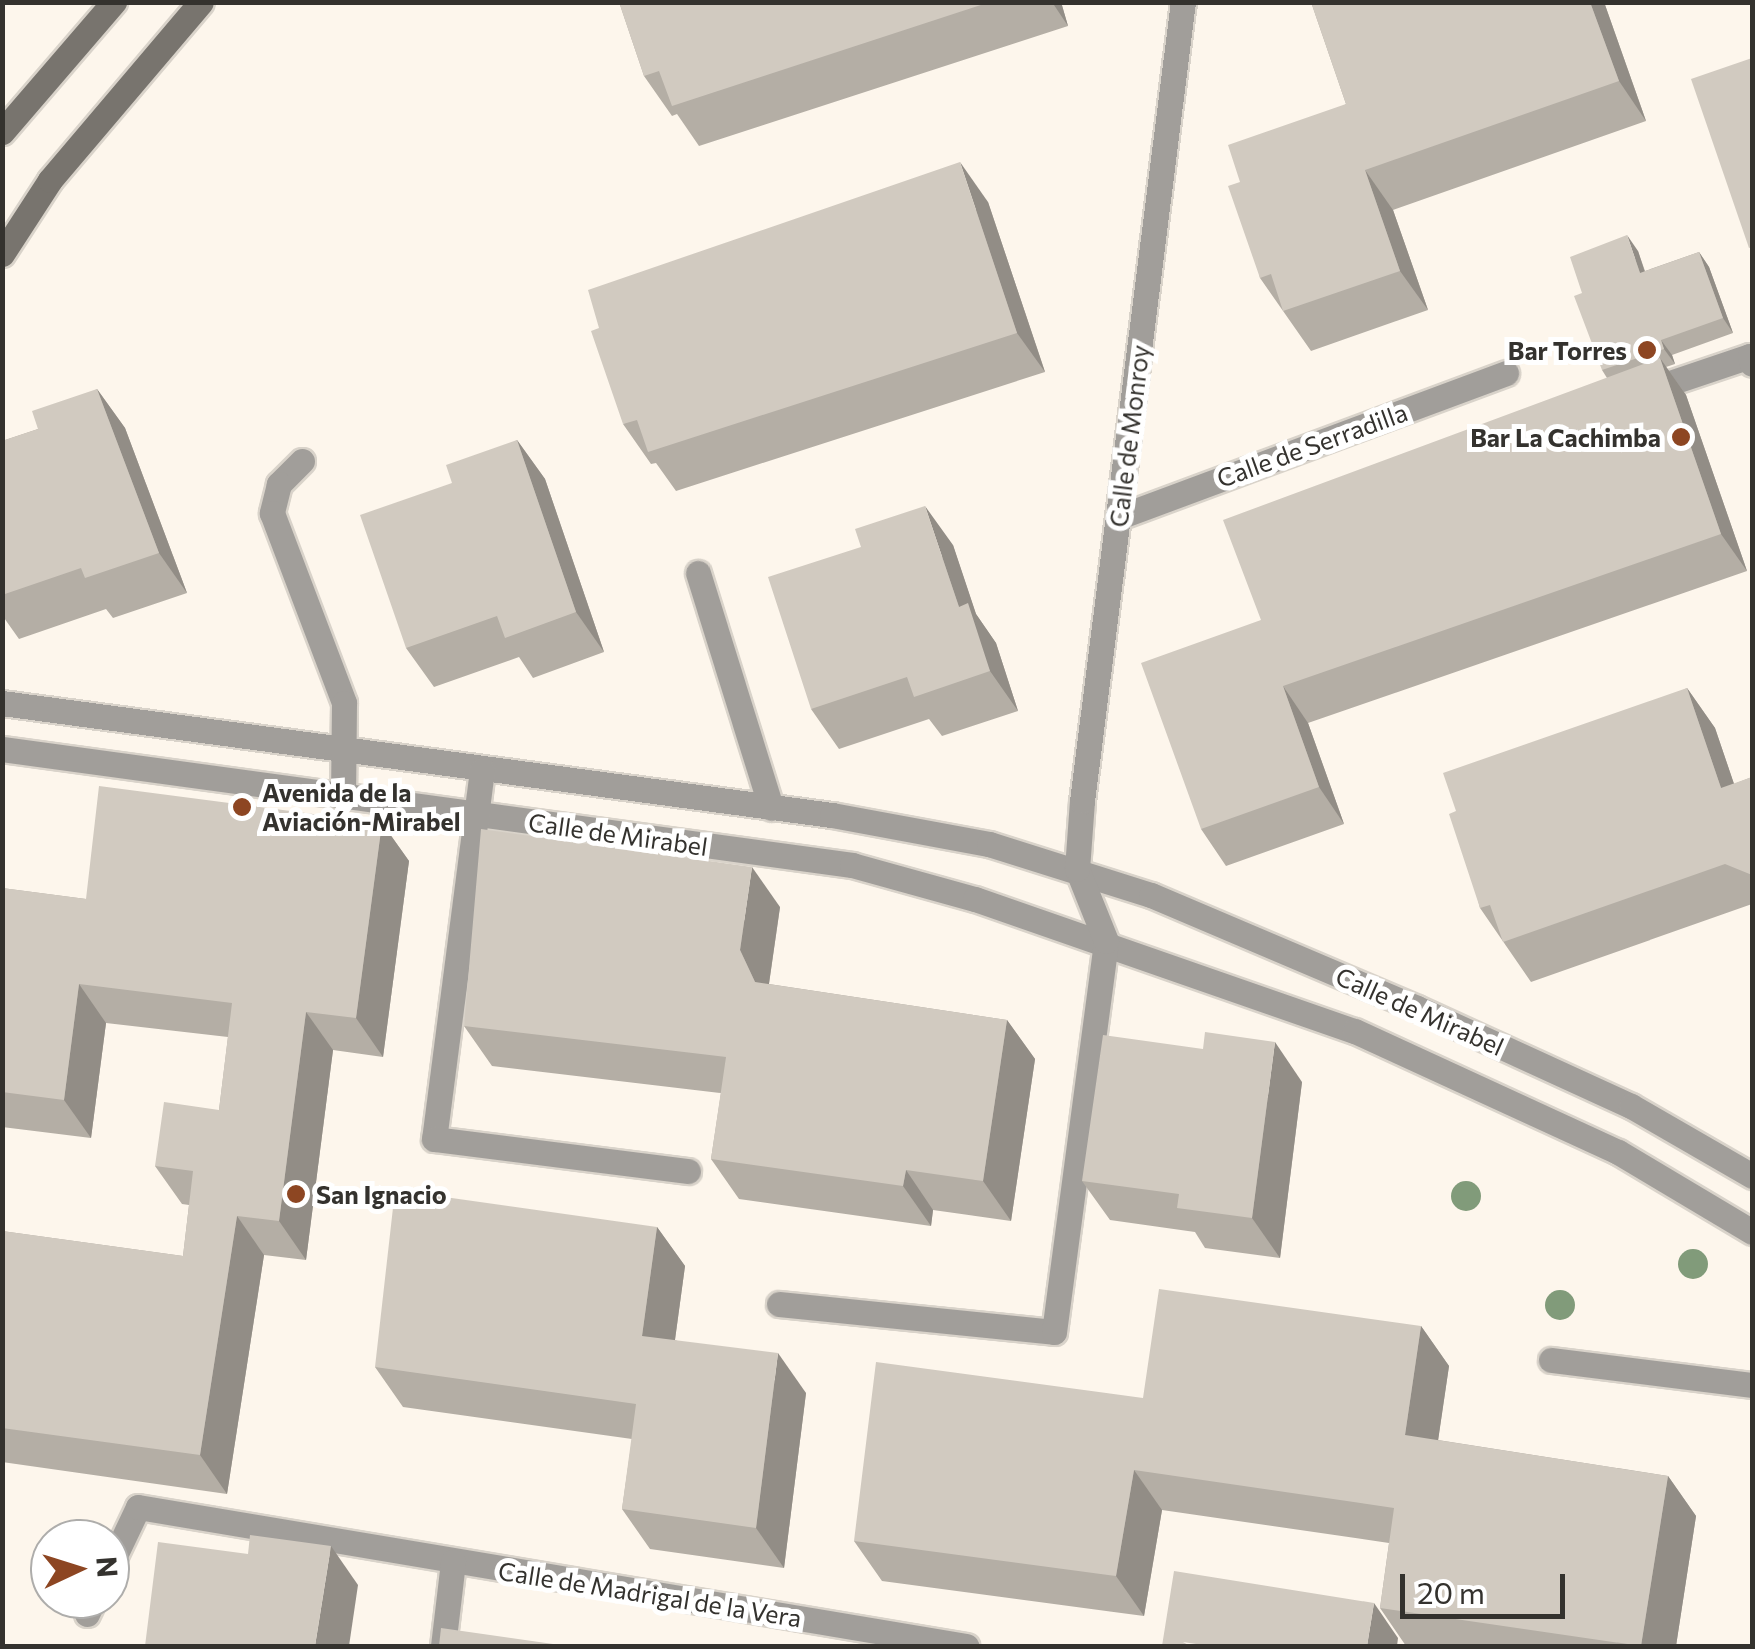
<!DOCTYPE html>
<html>
<head>
<meta charset="utf-8">
<style>
	body { margin:0 }
	#map { position:relative; width:1755px; height:1649px; overflow:hidden; background:#fdf6ec; font-family:Commissioner,sans-serif }
	div>[style] { position:absolute }
	[style*='--x'] { left:calc(var(--x)*1px); top:calc(var(--y)*1px); width:calc(var(--w)*1px); rotate:calc(var(--a)*1deg) }
	.roads { filter:drop-shadow(2px 0 #d9d3ca) drop-shadow(-2px 0 #d9d3ca) drop-shadow(0 2px #d9d3ca) drop-shadow(0 -2px #d9d3ca) }
	.street>* { height:25px; margin:-12.5px; padding:0 12.5px; transform-origin:12.5px; border-radius:12.5px; background:#a19e9a }
	.secondary>* { height:25px; margin:-12.5px; padding:0 12.5px; transform-origin:12.5px; border-radius:12.5px; background:#78746e }
	.trees>* { width:30px; height:30px; margin:-15px; border-radius:50%; background:#819b7a }
	.wall>* { inset:0; background:#b4aea5 }
	.shaded-wall>* { inset:0; background:#928d86 }
	.building>* { inset:0; background:#d1cac0 }
	.dots>* { width:28px; height:28px; translate:-50% -50%; box-sizing:border-box; border:5px solid #fff; border-radius:50% }
	span { translate:-50% -50%; white-space:nowrap; text-align:center; line-height:1.15; -webkit-text-stroke:10px #fff; paint-order:stroke }
	.poi-label { font-size:25px; color:#34322e; font-weight:700 }
	.right { translate:-100% -50%; text-align:right }
	.left { translate:0 -50%; text-align:left }
	.street-label { font-size:25px; color:#34322e }
	.frame { position:absolute; inset:0; border:5px solid #34322e; pointer-events:none }
	.north { position:absolute; left:30px; top:1519px; width:100px; height:100px; box-sizing:border-box; background:#fff; border:2px solid #aeadab; border-radius:50%; rotate:86deg; font-size:28px; font-weight:700; line-height:40px; text-align:center; color:#34322e }
	.north::after { content:''; display:block; margin:auto; width:35px; height:45px; background:#8d4622; clip-path:polygon(50% 0,100% 100%,50% 72%,0 100%) }
	.scale { position:absolute; left:1400px; top:1574px; width:165px; height:45px; box-sizing:border-box; border:5px solid #34322e; border-top:0; padding-left:12px; font-size:30px; line-height:35px; white-space:nowrap; color:#34322e; -webkit-text-stroke:8px #fff; paint-order:stroke }
</style>
</head>
<body>
<div id="map">
	<div class="roads">
		<div class="street">
			<div style="--x:1646;--y:391;--w:110;--a:-18.6"></div>
			<div style="--x:1750;--y:356;--w:8;--a:76"></div>
			<div style="--x:302;--y:461;--w:33;--a:135"></div>
			<div style="--x:279;--y:484;--w:30;--a:104"></div>
			<div style="--x:272;--y:513;--w:203;--a:69.2"></div>
			<div style="--x:344;--y:703;--w:94;--a:90.6"></div>
			<div style="--x:1119;--y:517;--w:413;--a:-20.4"></div>
			<div style="--x:698;--y:573;--w:246;--a:72.7"></div>
			<div style="--x:2;--y:703;--w:838;--a:7.69"></div>
			<div style="--x:832;--y:815;--w:160;--a:10.5"></div>
			<div style="--x:989;--y:844;--w:170;--a:17.5"></div>
			<div style="--x:1151;--y:895;--w:289;--a:23"></div>
			<div style="--x:1417;--y:1008;--w:235;--a:24.6"></div>
			<div style="--x:1631;--y:1106;--w:140;--a:30"></div>
			<div style="--x:2;--y:749;--w:858;--a:7.77"></div>
			<div style="--x:852;--y:865;--w:128;--a:15.5"></div>
			<div style="--x:975;--y:899;--w:402;--a:19.2"></div>
			<div style="--x:1355;--y:1031;--w:289;--a:24.7"></div>
			<div style="--x:1618;--y:1152;--w:156;--a:30.8"></div>
			<div style="--x:482;--y:770;--w:372;--a:97.4"></div>
			<div style="--x:434;--y:1139;--w:256;--a:7.2"></div>
			<div style="--x:779;--y:1304;--w:276;--a:5.8"></div>
			<div style="--x:1054;--y:1332;--w:394;--a:-82.4"></div>
			<div style="--x:1106;--y:941;--w:78;--a:-111.9"></div>
			<div style="--x:1077;--y:869;--w:68;--a:-85.8"></div>
			<div style="--x:1082;--y:801;--w:805;--a:-82.8"></div>
			<div style="--x:1551;--y:1360;--w:203;--a:7.1"></div>
			<div style="--x:110;--y:1566;--w:65;--a:-64.6"></div>
			<div style="--x:138;--y:1507;--w:840;--a:9.53"></div>
			<div style="--x:87;--y:1614;--w:17;--a:-65"></div>
			<div style="--x:443;--y:1646;--w:85;--a:-83.2"></div>
		</div>
		<div class="secondary">
			<div style="--x:2;--y:132;--w:172;--a:-49.3"></div>
			<div style="--x:2;--y:254;--w:88;--a:-57"></div>
			<div style="--x:50;--y:180;--w:233;--a:-49.7"></div>
		</div>
	</div>
	<div class="trees">
		<div style="left:1466px;top:1196px"></div>
		<div style="left:1693px;top:1264px"></div>
		<div style="left:1560px;top:1305px"></div>
	</div>
	<div class="wall">
		<div style="clip-path:polygon(619px 2px,1061px 2px,1068px 26px,699px 146px,677px 114px,672px 116px,644px 76px)"></div>
		<div style="clip-path:polygon(1311px 2px,1604px 2px,1646px 121px,1393px 210px,1428px 310px,1311px 351px,1260px 278px,1240px 182px,1346px 104px)"></div>
		<div style="clip-path:polygon(988px 202px,1045px 372px,676px 491px,656px 463px,651px 464px,623px 424px)"></div>
		<div style="clip-path:polygon(1638px 251px,1645px 271px,1699px 252px,1709px 267px,1733px 333px,1672px 355px,1675px 364px,1666px 367px,1686px 395px,1747px 571px,1308px 723px,1344px 824px,1226px 866px,1201px 829px,1261px 620px,1607px 378px,1602px 370px)"></div>
		<div style="clip-path:polygon(97px 389px,125px 428px,187px 593px,113px 618px,106px 609px,19px 639px,2px 615px,2px 441px,38px 429px)"></div>
		<div style="clip-path:polygon(517px 440px,545px 479px,604px 652px,533px 678px,519px 657px,434px 687px,406px 648px,452px 483px)"></div>
		<div style="clip-path:polygon(953px 545px,976px 614px,996px 643px,1018px 711px,942px 736px,929px 719px,839px 749px,811px 709px)"></div>
		<div style="clip-path:polygon(1687px 688px,1715px 728px,1734px 784px,1752px 777px,1752px 904px,1531px 982px,1480px 908px,1456px 811px)"></div>
		<div style="clip-path:polygon(382px 823px,409px 861px,383px 1057px,333px 1050px,306px 1260px,264px 1255px,227px 1494px,2px 1462px,2px 1231px,183px 1256px,189px 1205px,182px 1204px,155px 1166px,219px 1110px,228px 1037px,106px 1023px,91px 1138px,2px 1127px,2px 888px,86px 899px)"></div>
		<div style="clip-path:polygon(780px 907px,769px 984px,1007px 1020px,1035px 1059px,1011px 1221px,933px 1210px,931px 1226px,739px 1199px,711px 1159px,721px 1093px,492px 1066px,464px 1026px)"></div>
		<div style="clip-path:polygon(1302px 1082px,1280px 1258px,1205px 1248px,1195px 1232px,1110px 1220px,1082px 1181px)"></div>
		<div style="clip-path:polygon(657px 1227px,685px 1266px,675px 1340px,806px 1393px,784px 1568px,650px 1549px,622px 1509px,632px 1439px,403px 1407px,375px 1367px)"></div>
		<div style="clip-path:polygon(1421px 1326px,1449px 1366px,1438px 1440px,1668px 1476px,1696px 1516px,1676px 1646px,1406px 1646px,1380px 1608px,1389px 1543px,1162px 1510px,1144px 1616px,882px 1581px,854px 1541px,1143px 1398px)"></div>
	</div>
	<div class="shaded-wall">
		<div style="clip-path:polygon(1052px 2px,1061px 2px,1068px 26px)"></div>
		<div style="clip-path:polygon(1590px 2px,1604px 2px,1646px 121px,1619px 81px)"></div>
		<div style="clip-path:polygon(960px 162px,988px 202px,1045px 372px,1017px 333px)"></div>
		<div style="clip-path:polygon(1365px 170px,1393px 210px,1428px 310px,1400px 271px)"></div>
		<div style="clip-path:polygon(1627px 235px,1638px 251px,1650px 288px,1640px 273px)"></div>
		<div style="clip-path:polygon(1699px 252px,1709px 267px,1733px 333px,1723px 318px)"></div>
		<div style="clip-path:polygon(1661px 340px,1672px 355px,1675px 364px,1664px 349px)"></div>
		<div style="clip-path:polygon(1660px 358px,1686px 395px,1747px 571px,1721px 534px)"></div>
		<div style="clip-path:polygon(97px 389px,125px 428px,187px 593px,159px 553px)"></div>
		<div style="clip-path:polygon(517px 440px,545px 479px,604px 652px,576px 612px)"></div>
		<div style="clip-path:polygon(925px 506px,953px 545px,976px 614px,996px 643px,1018px 711px,990px 671px,959px 607px)"></div>
		<div style="clip-path:polygon(1283px 686px,1308px 723px,1344px 824px,1319px 787px)"></div>
		<div style="clip-path:polygon(1687px 688px,1715px 728px,1749px 828px,1721px 788px)"></div>
		<div style="clip-path:polygon(382px 823px,409px 861px,383px 1057px,356px 1018px)"></div>
		<div style="clip-path:polygon(752px 867px,780px 907px,768px 990px,755px 982px,740px 950px)"></div>
		<div style="clip-path:polygon(79px 984px,106px 1023px,91px 1138px,64px 1100px)"></div>
		<div style="clip-path:polygon(306px 1012px,333px 1050px,306px 1260px,279px 1221px)"></div>
		<div style="clip-path:polygon(1007px 1020px,1035px 1059px,1011px 1221px,983px 1181px)"></div>
		<div style="clip-path:polygon(1275px 1042px,1302px 1082px,1280px 1258px,1252px 1218px)"></div>
		<div style="clip-path:polygon(906px 1170px,933px 1210px,931px 1226px,903px 1186px)"></div>
		<div style="clip-path:polygon(237px 1216px,264px 1255px,227px 1494px,200px 1455px)"></div>
		<div style="clip-path:polygon(657px 1227px,685px 1266px,670px 1376px,642px 1336px)"></div>
		<div style="clip-path:polygon(1421px 1326px,1449px 1366px,1433px 1475px,1405px 1435px)"></div>
		<div style="clip-path:polygon(778px 1353px,806px 1393px,784px 1568px,756px 1528px)"></div>
		<div style="clip-path:polygon(1134px 1470px,1162px 1510px,1144px 1616px,1116px 1576px)"></div>
		<div style="clip-path:polygon(1668px 1476px,1696px 1516px,1676px 1646px,1641px 1646px)"></div>
		<div style="clip-path:polygon(331px 1546px,358px 1585px,349px 1646px,315px 1646px)"></div>
		<div style="clip-path:polygon(1374px 1603px,1398px 1638px,1397px 1646px,1367px 1646px)"></div>
	</div>
	<div class="building">
		<div style="clip-path:polygon(619px 2px,990px 2px,672px 106px,659px 71px,644px 76px)"></div>
		<div style="clip-path:polygon(1311px 2px,1590px 2px,1619px 81px,1365px 170px,1400px 271px,1283px 311px,1271px 274px,1260px 278px,1228px 186px,1240px 182px,1228px 145px,1346px 104px)"></div>
		<div style="clip-path:polygon(1752px 58px,1752px 247px,1749px 248px,1691px 79px)"></div>
		<div style="clip-path:polygon(960px 162px,1017px 333px,648px 452px,637px 420px,623px 424px,591px 331px,599px 328px,588px 290px)"></div>
		<div style="clip-path:polygon(1627px 235px,1640px 273px,1699px 252px,1723px 318px,1661px 340px,1664px 349px,1602px 370px,1574px 296px,1582px 293px,1570px 257px)"></div>
		<div style="clip-path:polygon(1660px 358px,1721px 534px,1283px 686px,1319px 787px,1201px 829px,1141px 663px,1261px 620px,1223px 520px)"></div>
		<div style="clip-path:polygon(97px 389px,159px 553px,85px 578px,81px 568px,2px 595px,2px 441px,38px 429px,32px 411px)"></div>
		<div style="clip-path:polygon(517px 440px,576px 612px,505px 638px,497px 616px,406px 648px,360px 515px,452px 483px,446px 465px)"></div>
		<div style="clip-path:polygon(925px 506px,959px 607px,968px 603px,990px 671px,914px 697px,907px 677px,811px 709px,768px 577px,861px 547px,855px 529px)"></div>
		<div style="clip-path:polygon(1687px 688px,1721px 788px,1752px 777px,1752px 875px,1725px 864px,1503px 942px,1490px 905px,1480px 908px,1449px 814px,1456px 811px,1443px 773px)"></div>
		<div style="clip-path:polygon(99px 786px,382px 823px,356px 1018px,306px 1012px,279px 1221px,237px 1216px,200px 1455px,2px 1428px,2px 1231px,183px 1256px,193px 1171px,155px 1166px,164px 1102px,219px 1110px,232px 1003px,79px 984px,64px 1100px,2px 1092px,2px 888px,86px 899px)"></div>
		<div style="clip-path:polygon(481px 829px,752px 867px,740px 950px,755px 982px,1007px 1020px,983px 1181px,906px 1170px,903px 1186px,711px 1159px,726px 1057px,464px 1026px)"></div>
		<div style="clip-path:polygon(1205px 1032px,1275px 1042px,1252px 1218px,1177px 1208px,1179px 1194px,1082px 1181px,1103px 1035px,1203px 1049px)"></div>
		<div style="clip-path:polygon(395px 1190px,657px 1227px,642px 1336px,778px 1353px,756px 1528px,622px 1509px,636px 1404px,375px 1367px)"></div>
		<div style="clip-path:polygon(1159px 1289px,1421px 1326px,1405px 1435px,1668px 1476px,1641px 1646px,1380px 1608px,1394px 1508px,1134px 1470px,1116px 1576px,854px 1541px,876px 1362px,1143px 1398px)"></div>
		<div style="clip-path:polygon(250px 1535px,331px 1546px,315px 1646px,145px 1646px,158px 1542px,248px 1554px)"></div>
		<div style="clip-path:polygon(1174px 1571px,1374px 1603px,1367px 1646px,1209px 1646px,1183px 1642px,1190px 1646px,1162px 1646px)"></div>
		<div style="clip-path:polygon(441px 1628px,567px 1646px,439px 1646px)"></div>
	</div>
	<div class="dots">
		<div style="left:1647px;top:350px;background:#8d4622"></div>
		<div style="left:1681px;top:437px;background:#8d4622"></div>
		<div style="left:242px;top:807px;background:#8d4622"></div>
		<div style="left:296px;top:1194px;background:#8d4622"></div>
	</div>
	<div class="poi-label">
		<span class="right" style="left:1627px;top:350px">Bar Torres</span>
		<span class="right" style="left:1661px;top:437px">Bar La Cachimba</span>
		<span class="left" style="left:262px;top:807px">Avenida de la<br>Aviación-Mirabel</span>
		<span class="left" style="left:316px;top:1194px">San Ignacio</span>
	</div>
	<div class="street-label">
		<span style="left:1129px;top:436px;rotate:-83deg">Calle de Monroy</span>
		<span style="left:1312px;top:445px;rotate:-20deg">Calle de Serradilla</span>
		<span style="left:618px;top:834px;rotate:8deg">Calle de Mirabel</span>
		<span style="left:1420px;top:1011px;rotate:24deg">Calle de Mirabel</span>
		<span style="left:650px;top:1594px;rotate:9deg">Calle de Madrigal de la Vera</span>
	</div>
	<div class="frame"></div>
	<div class="north">N</div>
	<div class="scale">20 m</div>
</div>
</body>
</html>
